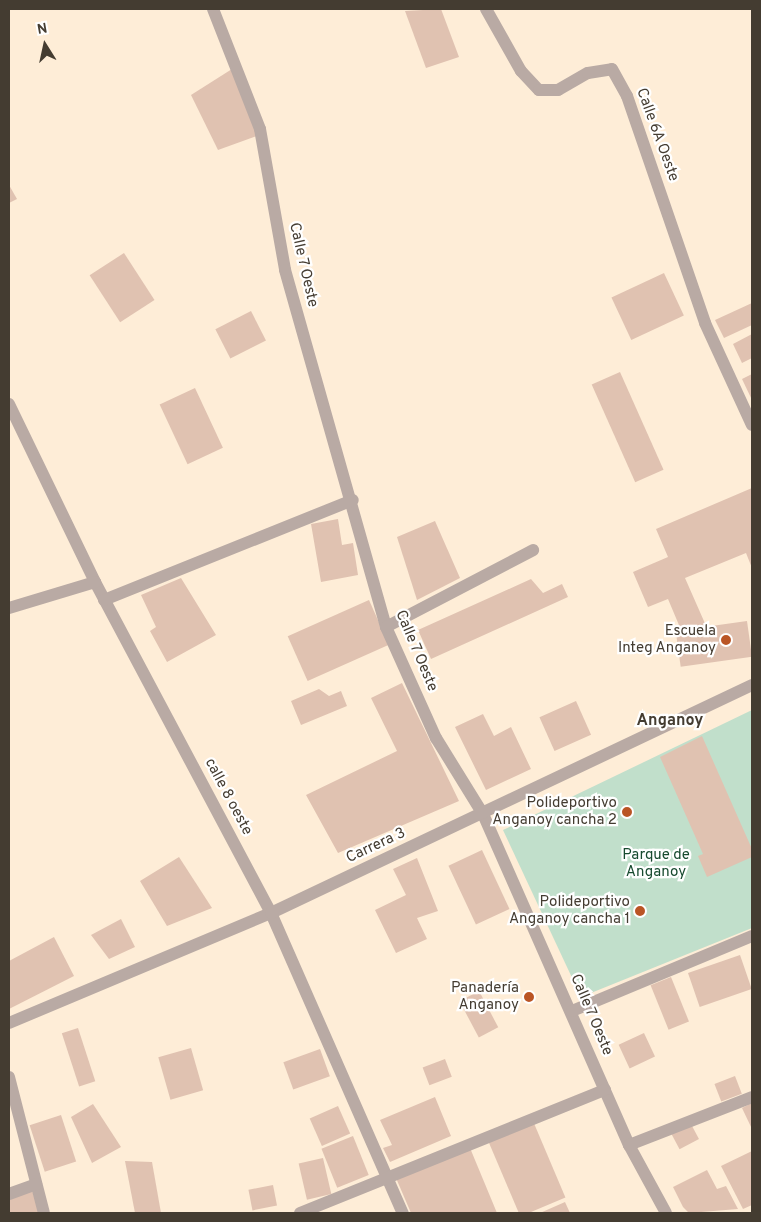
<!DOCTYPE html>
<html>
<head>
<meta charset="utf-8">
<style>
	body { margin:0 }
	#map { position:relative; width:761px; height:1222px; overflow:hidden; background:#feedd7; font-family:Overpass,sans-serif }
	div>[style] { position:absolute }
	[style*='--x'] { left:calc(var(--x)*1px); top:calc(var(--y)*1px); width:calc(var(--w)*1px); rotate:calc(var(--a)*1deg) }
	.green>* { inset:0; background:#c1dfcb }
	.building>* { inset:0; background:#e0c2b1; transform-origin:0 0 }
	.street>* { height:12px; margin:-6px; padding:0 6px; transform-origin:6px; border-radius:6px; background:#b9aaa4 }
	.dots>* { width:14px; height:14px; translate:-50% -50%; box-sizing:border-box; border:2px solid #fff; border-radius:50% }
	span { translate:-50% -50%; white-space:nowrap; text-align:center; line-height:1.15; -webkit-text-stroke:4.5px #fff; paint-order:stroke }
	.street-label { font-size:15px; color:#443c31 }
	.poi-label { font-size:15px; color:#443c31 }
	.right { translate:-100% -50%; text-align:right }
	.park-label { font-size:15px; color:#174a2f }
	.neighbourhood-label { font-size:16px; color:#443c31; font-weight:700 }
	.frame { position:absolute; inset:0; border:10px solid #443c31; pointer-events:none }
	.north { position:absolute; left:20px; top:20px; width:50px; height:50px; -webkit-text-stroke:4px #fff; paint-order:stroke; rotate:350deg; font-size:14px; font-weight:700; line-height:20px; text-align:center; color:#443c31 }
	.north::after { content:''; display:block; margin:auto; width:18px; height:22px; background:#443c31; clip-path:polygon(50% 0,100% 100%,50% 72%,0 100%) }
</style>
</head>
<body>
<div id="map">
	<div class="green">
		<div style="clip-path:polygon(752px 710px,752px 928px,581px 997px,503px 830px)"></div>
	</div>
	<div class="building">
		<div style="clip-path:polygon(441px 9px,459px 57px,426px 68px,405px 11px)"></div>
		<div style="clip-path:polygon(232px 69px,257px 136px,218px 150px,191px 95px)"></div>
		<div style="clip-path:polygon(9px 185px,17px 199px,9px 203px)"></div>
		<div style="left:124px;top:253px;width:56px;height:41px;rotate:57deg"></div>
		<div style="left:664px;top:273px;width:47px;height:58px;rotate:65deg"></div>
		<div style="clip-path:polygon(752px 303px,752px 325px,724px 338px,715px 320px)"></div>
		<div style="left:251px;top:311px;width:33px;height:40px;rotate:63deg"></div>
		<div style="clip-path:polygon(752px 334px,752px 358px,742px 363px,733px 344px)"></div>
		<div style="left:620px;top:372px;width:107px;height:31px;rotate:66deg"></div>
		<div style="clip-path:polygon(752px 374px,752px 400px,742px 379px)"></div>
		<div style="left:195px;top:388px;width:66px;height:39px;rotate:65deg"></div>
		<div style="clip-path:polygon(752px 488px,752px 568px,746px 553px,685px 578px,707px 628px,684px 637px,668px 599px,648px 607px,633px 572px,668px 557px,656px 529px)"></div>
		<div style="clip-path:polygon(338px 519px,342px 545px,353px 543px,358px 575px,321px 582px,311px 524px)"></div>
		<div style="clip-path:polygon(435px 521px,460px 578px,417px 600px,397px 537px)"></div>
		<div style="clip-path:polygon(181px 578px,216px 635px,167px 662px,150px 631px,156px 627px,141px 595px)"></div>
		<div style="clip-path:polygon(531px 579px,543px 593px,562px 584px,568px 597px,431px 659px,418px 630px)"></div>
		<div style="left:369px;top:600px;width:49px;height:89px;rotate:66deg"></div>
		<div style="left:747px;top:621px;width:36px;height:72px;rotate:82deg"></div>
		<div style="clip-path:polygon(402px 683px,459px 801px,338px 853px,306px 795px,397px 751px,371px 698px)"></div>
		<div style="clip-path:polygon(319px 689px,329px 696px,341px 691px,347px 706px,301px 725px,291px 701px)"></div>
		<div style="left:576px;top:701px;width:37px;height:40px;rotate:66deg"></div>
		<div style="clip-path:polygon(483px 714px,494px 736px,511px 727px,531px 769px,486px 790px,455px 727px)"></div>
		<div style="clip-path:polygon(702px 736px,752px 849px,752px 857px,707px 877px,698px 856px,703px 854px,660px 757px)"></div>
		<div style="left:482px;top:850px;width:65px;height:37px;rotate:65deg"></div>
		<div style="clip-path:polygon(179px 857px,212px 908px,167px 926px,140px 881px)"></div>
		<div style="clip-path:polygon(417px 858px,438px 911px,417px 918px,427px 939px,396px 953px,375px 910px,406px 895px,393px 869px)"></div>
		<div style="clip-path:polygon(121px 919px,135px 947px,109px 959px,91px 935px)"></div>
		<div style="clip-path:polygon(54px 937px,74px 976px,9px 1009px,9px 961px)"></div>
		<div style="left:740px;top:955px;width:36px;height:55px;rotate:71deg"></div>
		<div style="left:671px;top:977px;width:48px;height:22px;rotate:68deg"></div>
		<div style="left:479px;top:991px;width:41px;height:22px;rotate:62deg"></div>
		<div style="left:78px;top:1028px;width:56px;height:17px;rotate:72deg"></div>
		<div style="left:644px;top:1033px;width:26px;height:28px;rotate:65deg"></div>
		<div style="left:191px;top:1048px;width:44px;height:34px;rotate:74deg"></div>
		<div style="left:320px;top:1049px;width:29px;height:39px;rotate:70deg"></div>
		<div style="left:445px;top:1059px;width:19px;height:24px;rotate:69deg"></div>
		<div style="left:735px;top:1076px;width:19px;height:22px;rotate:69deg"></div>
		<div style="clip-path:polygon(435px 1097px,451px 1136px,390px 1162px,383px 1148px,392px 1145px,380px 1120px)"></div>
		<div style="clip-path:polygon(752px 1103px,752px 1129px,742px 1108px)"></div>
		<div style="clip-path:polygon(93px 1104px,121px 1147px,92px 1163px,71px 1117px)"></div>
		<div style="left:338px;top:1106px;width:30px;height:31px;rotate:66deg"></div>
		<div style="left:61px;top:1115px;width:49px;height:33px;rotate:72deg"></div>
		<div style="left:533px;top:1121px;width:83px;height:49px;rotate:67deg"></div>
		<div style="left:691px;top:1124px;width:17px;height:22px;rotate:62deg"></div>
		<div style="left:353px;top:1136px;width:42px;height:34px;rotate:68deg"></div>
		<div style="clip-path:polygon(470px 1148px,497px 1213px,411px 1213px,396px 1178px)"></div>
		<div style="clip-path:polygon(752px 1151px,752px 1205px,743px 1209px,721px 1166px)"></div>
		<div style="left:323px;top:1158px;width:37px;height:25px;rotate:77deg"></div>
		<div style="clip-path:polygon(125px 1161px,152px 1162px,161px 1213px,135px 1213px)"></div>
		<div style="clip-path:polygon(707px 1170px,717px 1189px,726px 1186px,738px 1209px,689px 1213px,683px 1207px,673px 1187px)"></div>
		<div style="left:273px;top:1185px;width:21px;height:25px;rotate:79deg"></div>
		<div style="clip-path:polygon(32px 1190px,40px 1213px,9px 1213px,9px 1200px)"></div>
		<div style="clip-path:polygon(565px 1202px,570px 1213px,540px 1213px)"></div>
	</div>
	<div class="street">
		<div style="--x:213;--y:9;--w:129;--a:68.6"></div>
		<div style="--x:260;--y:129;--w:143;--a:79.9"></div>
		<div style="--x:285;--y:270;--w:371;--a:74.2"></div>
		<div style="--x:386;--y:627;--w:122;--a:65.8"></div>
		<div style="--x:436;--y:738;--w:89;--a:58.3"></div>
		<div style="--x:483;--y:814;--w:362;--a:66.2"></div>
		<div style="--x:629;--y:1145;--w:77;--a:61.4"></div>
		<div style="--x:486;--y:9;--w:71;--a:60.6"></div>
		<div style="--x:521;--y:71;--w:26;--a:47"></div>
		<div style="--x:539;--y:90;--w:19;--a:0"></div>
		<div style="--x:558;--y:90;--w:34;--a:-30"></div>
		<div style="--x:588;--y:73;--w:24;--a:-9"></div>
		<div style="--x:612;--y:69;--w:31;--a:61"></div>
		<div style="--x:627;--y:96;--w:240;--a:71"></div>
		<div style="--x:705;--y:323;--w:112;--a:65.3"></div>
		<div style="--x:9;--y:404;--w:198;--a:64.2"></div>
		<div style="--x:95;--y:582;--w:375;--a:62"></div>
		<div style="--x:271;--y:913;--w:328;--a:66.3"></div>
		<div style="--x:104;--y:600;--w:268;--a:-21.9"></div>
		<div style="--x:9;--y:608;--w:90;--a:-16.8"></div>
		<div style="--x:386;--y:627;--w:166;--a:-27.6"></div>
		<div style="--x:572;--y:1011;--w:195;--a:-22.6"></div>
		<div style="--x:9;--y:1023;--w:284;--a:-22.8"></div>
		<div style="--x:271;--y:913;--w:532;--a:-25.36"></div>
		<div style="--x:9;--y:1077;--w:140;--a:75.6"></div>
		<div style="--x:629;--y:1145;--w:132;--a:-21.3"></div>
		<div style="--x:9;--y:1194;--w:29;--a:-20"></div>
		<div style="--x:300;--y:1213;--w:329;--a:-22"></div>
	</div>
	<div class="dots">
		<div style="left:726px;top:640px;background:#ba5525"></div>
		<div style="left:627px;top:812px;background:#ba5525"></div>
		<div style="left:640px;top:911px;background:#ba5525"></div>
		<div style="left:529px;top:997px;background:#ba5525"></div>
	</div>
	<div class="street-label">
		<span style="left:657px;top:135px;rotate:70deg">Calle 6A Oeste</span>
		<span style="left:303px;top:265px;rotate:77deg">Calle 7 Oeste</span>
		<span style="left:416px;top:651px;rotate:67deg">Calle 7 Oeste</span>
		<span style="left:228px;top:797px;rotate:62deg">calle 8 oeste</span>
		<span style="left:376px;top:846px;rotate:-25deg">Carrera 3</span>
		<span style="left:591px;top:1015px;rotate:67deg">Calle 7 Oeste</span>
	</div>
	<div class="poi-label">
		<span class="right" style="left:716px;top:640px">Escuela<br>Integ Anganoy</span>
		<span class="right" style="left:617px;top:812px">Polideportivo<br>Anganoy cancha 2</span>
		<span class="right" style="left:630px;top:911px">Polideportivo<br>Anganoy cancha 1</span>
		<span class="right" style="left:519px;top:997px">Panadería<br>Anganoy</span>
	</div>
	<div class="park-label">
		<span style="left:656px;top:864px">Parque de<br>Anganoy</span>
	</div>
	<div class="neighbourhood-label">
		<span style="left:670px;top:721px">Anganoy</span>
	</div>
	<div class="frame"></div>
	<div class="north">N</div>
</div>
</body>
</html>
